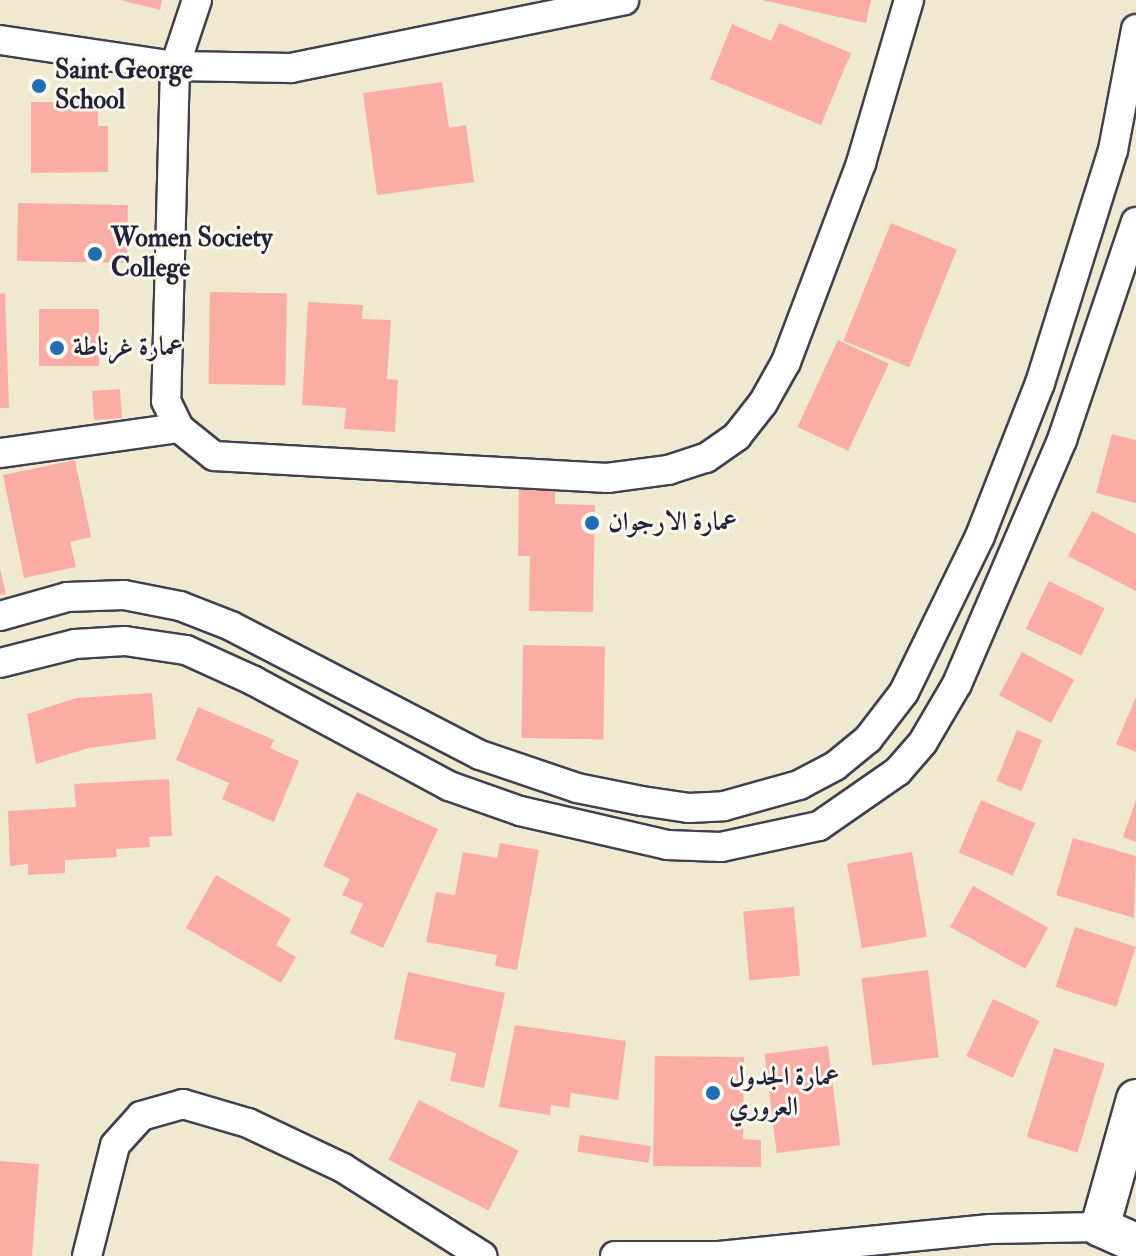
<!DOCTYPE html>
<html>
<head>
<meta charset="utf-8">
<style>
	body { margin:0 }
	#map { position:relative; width:1136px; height:1256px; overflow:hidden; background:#efe9cf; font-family:"IM FELL Double Pica",Amiri,serif }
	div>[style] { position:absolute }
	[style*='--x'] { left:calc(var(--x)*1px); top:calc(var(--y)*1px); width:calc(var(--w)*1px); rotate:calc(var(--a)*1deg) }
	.building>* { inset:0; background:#fbada5; transform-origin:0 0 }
	.roads { filter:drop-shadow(2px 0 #414051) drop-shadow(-2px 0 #414051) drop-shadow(0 2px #414051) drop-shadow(0 -2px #414051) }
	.street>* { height:28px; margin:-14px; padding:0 14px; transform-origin:14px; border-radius:14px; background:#fff }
	.secondary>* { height:38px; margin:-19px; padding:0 19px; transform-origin:19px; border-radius:19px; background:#fff }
	.dots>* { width:22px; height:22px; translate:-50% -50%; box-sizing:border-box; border:4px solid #fbf7ec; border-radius:50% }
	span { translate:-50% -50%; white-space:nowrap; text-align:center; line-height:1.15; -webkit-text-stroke:6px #fbf7ec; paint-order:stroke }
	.poi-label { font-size:26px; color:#22223b; font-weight:700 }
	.left { translate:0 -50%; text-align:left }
</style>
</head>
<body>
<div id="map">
	<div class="building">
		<div style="clip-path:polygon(120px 0,162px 0,160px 10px)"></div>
		<div style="clip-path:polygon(762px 0,871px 0,866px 23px)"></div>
		<div style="clip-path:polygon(779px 23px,851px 53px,821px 125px,710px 79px,732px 24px,771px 41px)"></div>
		<div style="clip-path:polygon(442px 82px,449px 128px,466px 125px,474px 182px,377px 195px,363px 93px)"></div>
		<div style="clip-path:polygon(31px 102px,98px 102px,98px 126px,108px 126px,108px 172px,31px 173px)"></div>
		<div style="left:18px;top:203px;width:110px;height:58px;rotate:1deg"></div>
		<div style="left:891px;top:223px;width:71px;height:127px;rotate:22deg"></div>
		<div style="left:210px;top:292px;width:77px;height:92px;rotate:1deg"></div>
		<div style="clip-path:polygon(5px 293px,9px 408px,0 408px,0 294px)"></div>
		<div style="clip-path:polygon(308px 302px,363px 305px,362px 319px,391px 320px,387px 379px,398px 380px,395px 432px,344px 429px,346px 408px,302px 405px)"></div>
		<div style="left:39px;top:309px;width:60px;height:57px"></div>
		<div style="left:838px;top:340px;width:56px;height:96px;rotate:25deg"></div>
		<div style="left:120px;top:389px;width:29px;height:28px;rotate:86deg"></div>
		<div style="clip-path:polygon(1112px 434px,1136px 440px,1136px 503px,1096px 493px)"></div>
		<div style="clip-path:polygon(75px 460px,91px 537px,70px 542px,76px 567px,24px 578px,3px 475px)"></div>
		<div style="clip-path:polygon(519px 486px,555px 487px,555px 504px,595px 505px,593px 612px,529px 611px,530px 556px,518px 556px)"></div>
		<div style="clip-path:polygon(1092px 511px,1136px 534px,1136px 591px,1068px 556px)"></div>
		<div style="clip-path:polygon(0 569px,6px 594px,0 595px)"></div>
		<div style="left:1049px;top:581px;width:62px;height:53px;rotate:26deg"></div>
		<div style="left:523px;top:645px;width:82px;height:93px;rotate:1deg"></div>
		<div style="left:1022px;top:652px;width:59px;height:49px;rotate:28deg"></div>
		<div style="clip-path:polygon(152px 693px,156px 739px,89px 748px,36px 764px,27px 714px,76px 698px)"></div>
		<div style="clip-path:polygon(1136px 697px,1136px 752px,1116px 744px)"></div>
		<div style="clip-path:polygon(198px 707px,274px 740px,270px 748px,299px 761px,274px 822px,222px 799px,229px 783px,176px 760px)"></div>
		<div style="left:1017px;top:730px;width:27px;height:55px;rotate:22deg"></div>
		<div style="clip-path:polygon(169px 779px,172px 836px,149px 837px,150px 847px,116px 849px,117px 857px,65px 860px,65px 873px,28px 875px,28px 864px,10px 866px,8px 811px,76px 807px,74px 784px)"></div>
		<div style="clip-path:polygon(357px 792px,438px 829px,383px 948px,350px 933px,363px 904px,342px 895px,350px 879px,323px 866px)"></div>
		<div style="left:981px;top:800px;width:59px;height:57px;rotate:23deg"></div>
		<div style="clip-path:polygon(1136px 800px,1136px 842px,1123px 837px)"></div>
		<div style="clip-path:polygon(1073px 838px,1136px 856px,1134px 918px,1056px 895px)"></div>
		<div style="clip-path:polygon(500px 843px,539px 850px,517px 970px,495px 966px,497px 955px,426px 942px,436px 892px,455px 895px,463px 852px,497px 858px)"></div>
		<div style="left:912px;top:852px;width:86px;height:66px;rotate:80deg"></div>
		<div style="clip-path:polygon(216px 875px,291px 919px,276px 945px,296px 957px,281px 983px,186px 928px)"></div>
		<div style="left:973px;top:886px;width:86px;height:47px;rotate:29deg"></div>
		<div style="left:794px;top:907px;width:69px;height:51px;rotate:85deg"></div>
		<div style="left:1075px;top:927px;width:64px;height:63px;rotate:18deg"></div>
		<div style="left:928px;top:970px;width:88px;height:67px;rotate:83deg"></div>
		<div style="clip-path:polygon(408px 972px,505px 993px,484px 1088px,450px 1081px,456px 1053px,394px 1039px)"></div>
		<div style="left:993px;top:999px;width:51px;height:63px;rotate:25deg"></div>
		<div style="clip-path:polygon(515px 1025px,626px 1041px,618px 1100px,571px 1093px,569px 1108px,551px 1105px,550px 1115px,499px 1107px)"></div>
		<div style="left:828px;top:1046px;width:100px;height:64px;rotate:83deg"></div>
		<div style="left:1054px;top:1048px;width:53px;height:93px;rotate:17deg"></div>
		<div style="clip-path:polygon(655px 1056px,744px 1057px,743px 1139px,761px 1140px,761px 1167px,653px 1166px)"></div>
		<div style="left:419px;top:1100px;width:112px;height:67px;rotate:27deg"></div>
		<div style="left:580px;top:1135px;width:72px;height:17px;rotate:9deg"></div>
		<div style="clip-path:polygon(0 1161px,39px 1164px,32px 1256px,0 1256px)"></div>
	</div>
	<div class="roads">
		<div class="street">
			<div style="--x:197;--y:0;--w:70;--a:108.4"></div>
			<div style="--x:175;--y:66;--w:335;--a:91.5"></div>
			<div style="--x:166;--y:401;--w:30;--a:64"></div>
			<div style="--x:179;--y:428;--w:45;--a:38.7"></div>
			<div style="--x:214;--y:456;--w:394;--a:3.2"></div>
			<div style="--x:607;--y:478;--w:62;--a:-7.5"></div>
			<div style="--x:668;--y:470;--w:40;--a:-18"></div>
			<div style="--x:706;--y:458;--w:38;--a:-35"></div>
			<div style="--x:737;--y:436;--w:42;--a:-51.8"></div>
			<div style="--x:763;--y:403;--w:47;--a:-60.7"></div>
			<div style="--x:786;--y:362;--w:213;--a:-69.3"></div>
			<div style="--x:861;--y:163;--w:170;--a:-73.6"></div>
			<div style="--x:0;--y:40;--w:177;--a:8.5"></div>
			<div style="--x:175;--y:66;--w:116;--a:1"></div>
			<div style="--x:291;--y:68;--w:340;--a:-11.5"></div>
			<div style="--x:0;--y:453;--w:181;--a:-8"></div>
			<div style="--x:0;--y:616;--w:70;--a:-15.8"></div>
			<div style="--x:67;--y:597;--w:57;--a:-2"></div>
			<div style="--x:124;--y:595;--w:57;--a:11.1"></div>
			<div style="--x:180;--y:606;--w:55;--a:21.4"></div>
			<div style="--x:231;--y:626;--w:280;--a:27.4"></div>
			<div style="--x:480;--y:755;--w:102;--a:18.8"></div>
			<div style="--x:577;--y:788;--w:66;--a:11.3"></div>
			<div style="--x:642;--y:801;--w:48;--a:8.5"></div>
			<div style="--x:689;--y:808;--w:35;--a:-3"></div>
			<div style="--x:724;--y:806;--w:78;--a:-15.6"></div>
			<div style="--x:799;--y:785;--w:41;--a:-27.8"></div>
			<div style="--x:835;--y:766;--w:43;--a:-39.3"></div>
			<div style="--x:868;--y:739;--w:59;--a:-52.5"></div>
			<div style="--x:904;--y:692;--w:174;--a:-64"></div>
			<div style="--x:980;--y:536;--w:164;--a:-68.6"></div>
			<div style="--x:1040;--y:383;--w:244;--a:-72.6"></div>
			<div style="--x:1113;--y:150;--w:123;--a:-79.2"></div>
			<div style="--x:0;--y:663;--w:77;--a:-14.2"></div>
			<div style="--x:75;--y:644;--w:50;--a:-3.4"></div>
			<div style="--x:125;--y:641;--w:62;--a:8.4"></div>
			<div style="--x:186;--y:650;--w:75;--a:24.5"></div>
			<div style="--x:254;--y:681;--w:221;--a:28.3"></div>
			<div style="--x:449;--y:786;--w:75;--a:19.4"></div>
			<div style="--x:520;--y:811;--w:151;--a:13"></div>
			<div style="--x:667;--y:845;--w:54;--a:2.1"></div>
			<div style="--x:721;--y:847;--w:100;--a:-12.1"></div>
			<div style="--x:819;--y:826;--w:96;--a:-34.8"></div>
			<div style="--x:898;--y:771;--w:38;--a:-49"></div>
			<div style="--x:923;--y:742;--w:67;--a:-59.6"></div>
			<div style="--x:957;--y:684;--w:266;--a:-66.7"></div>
			<div style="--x:1062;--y:440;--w:230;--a:-71.3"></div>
			<div style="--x:87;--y:1256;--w:114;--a:-75.8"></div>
			<div style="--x:115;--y:1145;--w:39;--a:-48"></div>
			<div style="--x:141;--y:1116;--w:44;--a:-15.9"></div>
			<div style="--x:183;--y:1104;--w:68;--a:16.3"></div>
			<div style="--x:248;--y:1123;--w:105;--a:25.3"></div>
			<div style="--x:343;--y:1168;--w:165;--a:32.3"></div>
			<div style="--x:615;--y:1256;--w:101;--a:0"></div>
			<div style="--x:719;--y:1256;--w:272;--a:-5.7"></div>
			<div style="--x:990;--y:1229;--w:110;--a:-1"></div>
		</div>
		<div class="secondary">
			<div style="--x:1136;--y:1099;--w:133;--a:105.7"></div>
			<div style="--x:1100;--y:1227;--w:39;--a:24"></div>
		</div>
	</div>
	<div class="dots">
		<div style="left:39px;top:86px;background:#1f6fb2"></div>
		<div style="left:95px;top:254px;background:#1f6fb2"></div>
		<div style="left:57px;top:348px;background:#1f6fb2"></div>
		<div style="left:592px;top:523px;background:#1f6fb2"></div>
		<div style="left:713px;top:1093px;background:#1f6fb2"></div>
	</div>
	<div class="poi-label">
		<span class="left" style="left:55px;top:86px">Saint George<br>School</span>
		<span class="left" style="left:111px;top:254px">Women Society<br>College</span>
		<span class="left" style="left:73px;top:348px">عمارة غرناطة</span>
		<span class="left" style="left:608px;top:523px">عمارة الارجوان</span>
		<span class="left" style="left:729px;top:1093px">عمارة الجدول<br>العروري</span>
	</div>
</div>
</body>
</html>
